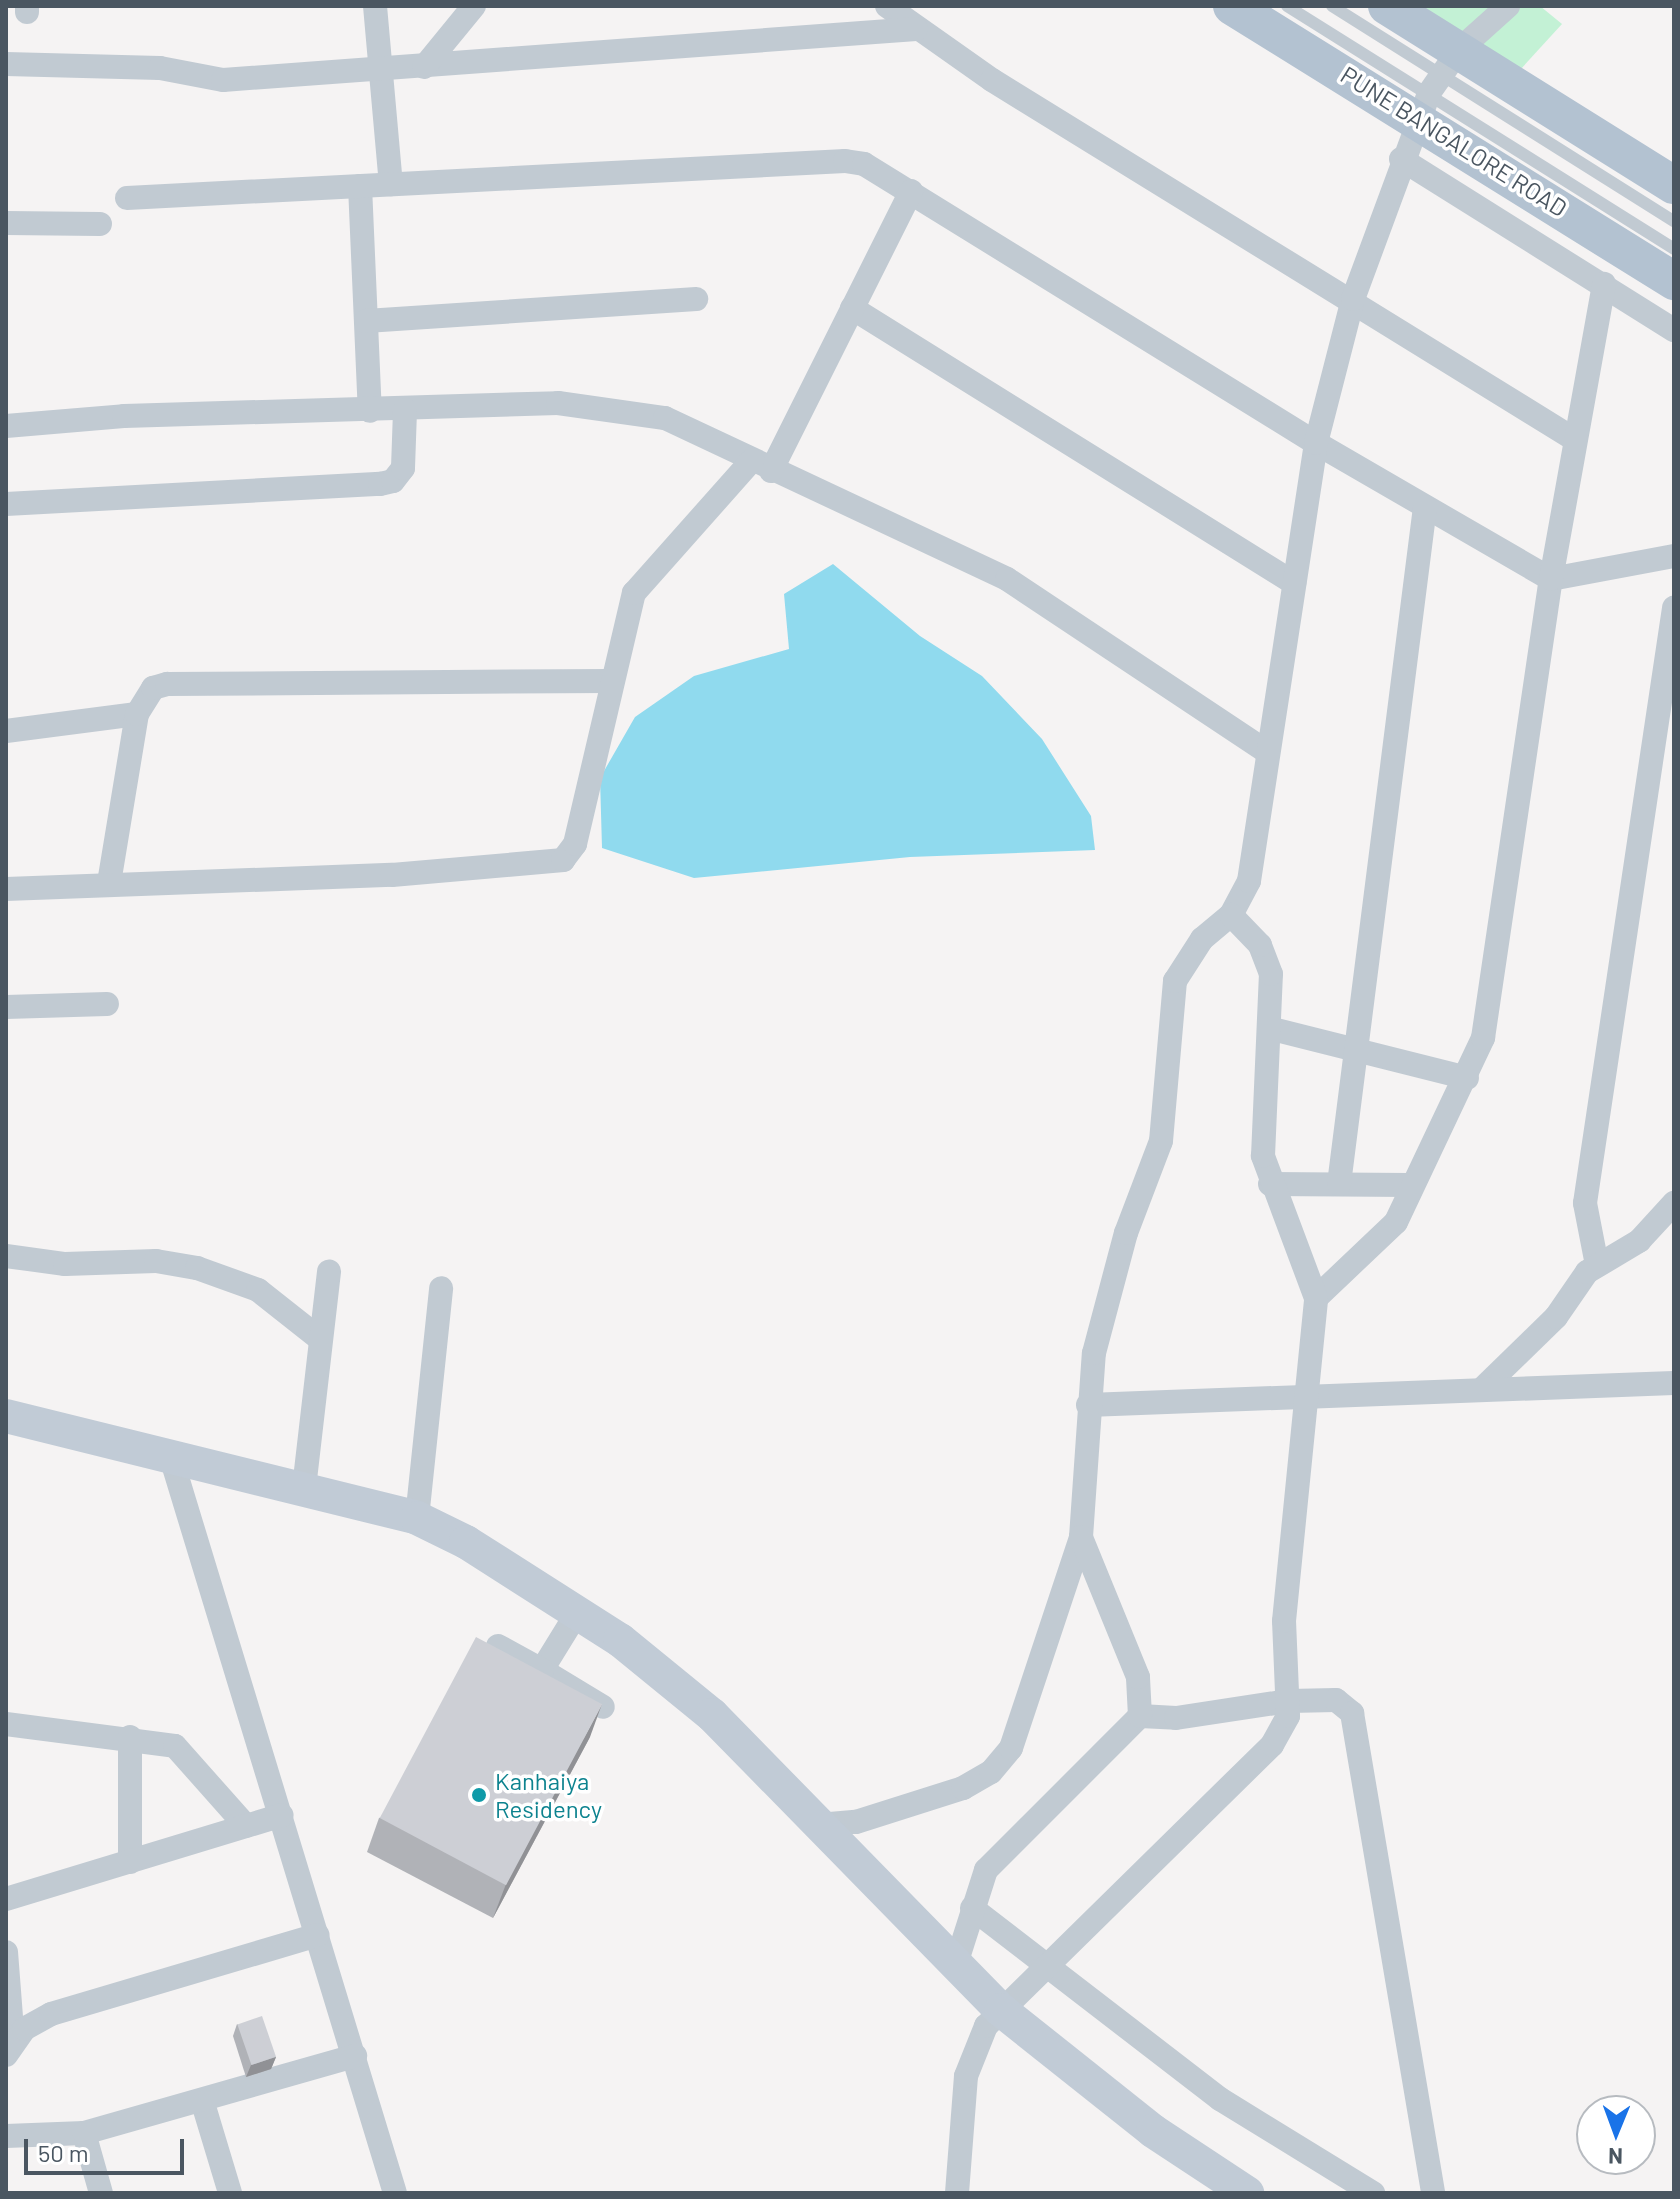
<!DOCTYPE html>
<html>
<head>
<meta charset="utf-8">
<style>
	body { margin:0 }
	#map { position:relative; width:1680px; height:2199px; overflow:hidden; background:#f5f3f3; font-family:Barlow,sans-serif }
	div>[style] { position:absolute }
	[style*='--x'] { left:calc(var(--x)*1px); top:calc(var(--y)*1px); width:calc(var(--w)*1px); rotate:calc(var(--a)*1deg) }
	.green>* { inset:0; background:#c3f1d5 }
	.water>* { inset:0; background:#90daee }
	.lane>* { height:12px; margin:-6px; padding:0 6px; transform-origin:6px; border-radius:6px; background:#c1cad2 }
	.street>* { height:24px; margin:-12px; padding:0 12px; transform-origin:12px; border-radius:12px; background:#c1cad2 }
	.secondary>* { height:34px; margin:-17px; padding:0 17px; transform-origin:17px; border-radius:17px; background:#c1cbd6 }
	.primary>* { height:38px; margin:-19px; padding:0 19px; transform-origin:19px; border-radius:19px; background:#b3c2d1 }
	.wall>* { inset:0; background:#b0b2b7 }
	.shaded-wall>* { inset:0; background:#909195 }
	.building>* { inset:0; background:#cdcfd5; transform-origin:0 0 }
	.dots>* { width:22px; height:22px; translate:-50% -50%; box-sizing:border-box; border:4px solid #fff; border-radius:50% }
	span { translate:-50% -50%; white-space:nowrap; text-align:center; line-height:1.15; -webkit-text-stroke:7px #fff; paint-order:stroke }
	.street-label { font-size:24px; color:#4a5661 }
	.culture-label { font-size:24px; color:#0d838f }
	.left { translate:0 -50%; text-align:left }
	.frame { position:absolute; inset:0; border:8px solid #4a5661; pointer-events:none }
	.north { position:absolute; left:1576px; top:2095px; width:80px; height:80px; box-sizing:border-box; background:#fff; border:2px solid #b7bbc0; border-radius:50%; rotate:181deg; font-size:22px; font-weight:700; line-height:32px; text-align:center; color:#4a5661 }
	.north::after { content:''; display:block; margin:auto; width:28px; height:36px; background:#1a73e8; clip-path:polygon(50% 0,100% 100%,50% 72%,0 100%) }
	.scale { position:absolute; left:24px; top:2139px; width:160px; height:36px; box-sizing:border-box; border:4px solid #4a5661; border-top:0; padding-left:10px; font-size:24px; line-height:28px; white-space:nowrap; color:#4a5661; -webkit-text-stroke:6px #fff; paint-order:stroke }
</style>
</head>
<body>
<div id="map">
	<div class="green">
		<div style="clip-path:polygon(1401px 6px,1540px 6px,1562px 24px,1509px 82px)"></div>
	</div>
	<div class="water">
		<div style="clip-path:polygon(833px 564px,920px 636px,982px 676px,1042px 739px,1091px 816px,1095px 850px,910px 857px,694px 878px,602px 848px,600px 778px,635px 717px,694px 676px,789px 649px,784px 594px)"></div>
	</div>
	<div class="lane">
		<div style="--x:1287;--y:6;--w:457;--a:32.1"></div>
		<div style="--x:1332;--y:6;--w:404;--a:32.2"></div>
	</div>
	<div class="street">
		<div style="--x:27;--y:6;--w:6;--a:90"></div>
		<div style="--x:375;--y:6;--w:179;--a:84.9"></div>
		<div style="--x:887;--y:6;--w:128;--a:35.2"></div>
		<div style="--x:992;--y:80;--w:684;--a:31.67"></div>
		<div style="--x:6;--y:64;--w:154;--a:1.5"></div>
		<div style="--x:160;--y:68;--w:64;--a:10.8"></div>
		<div style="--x:223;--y:80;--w:695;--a:-4.21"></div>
		<div style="--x:424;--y:67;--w:79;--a:-50.7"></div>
		<div style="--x:1401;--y:159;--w:322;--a:32.1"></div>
		<div style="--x:360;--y:186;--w:225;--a:87.5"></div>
		<div style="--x:127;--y:198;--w:719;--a:-2.95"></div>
		<div style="--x:845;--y:161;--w:19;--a:9"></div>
		<div style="--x:864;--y:164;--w:531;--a:31.69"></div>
		<div style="--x:1316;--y:443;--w:272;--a:30.1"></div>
		<div style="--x:1551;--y:579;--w:125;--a:-10.6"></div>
		<div style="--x:6;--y:223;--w:94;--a:0.6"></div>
		<div style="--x:852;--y:308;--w:521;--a:31.89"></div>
		<div style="--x:366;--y:321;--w:331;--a:-3.8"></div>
		<div style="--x:6;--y:426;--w:118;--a:-4.8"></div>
		<div style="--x:124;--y:416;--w:434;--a:-1.7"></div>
		<div style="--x:558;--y:403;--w:108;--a:8"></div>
		<div style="--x:665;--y:418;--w:378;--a:25.2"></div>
		<div style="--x:1007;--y:579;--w:312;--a:33.6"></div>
		<div style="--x:771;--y:471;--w:313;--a:-63.4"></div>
		<div style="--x:6;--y:504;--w:375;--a:-3.1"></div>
		<div style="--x:380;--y:484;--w:13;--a:-13"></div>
		<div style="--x:393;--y:481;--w:16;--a:-52"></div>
		<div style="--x:403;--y:468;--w:58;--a:-88"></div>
		<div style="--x:6;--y:731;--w:132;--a:-7.4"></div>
		<div style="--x:109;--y:883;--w:171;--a:-80.6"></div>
		<div style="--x:137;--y:714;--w:31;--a:-58"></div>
		<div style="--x:153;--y:688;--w:15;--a:-16"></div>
		<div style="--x:167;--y:684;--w:443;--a:-0.4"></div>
		<div style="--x:6;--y:889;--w:386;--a:-2.1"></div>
		<div style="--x:392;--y:875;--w:172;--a:-5"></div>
		<div style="--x:563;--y:860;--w:20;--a:-53"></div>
		<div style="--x:575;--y:844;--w:258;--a:-76.8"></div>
		<div style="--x:634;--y:593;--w:178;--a:-48.4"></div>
		<div style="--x:6;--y:1007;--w:101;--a:-1.7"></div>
		<div style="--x:1272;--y:1029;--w:201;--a:14.1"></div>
		<div style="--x:1270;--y:1184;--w:139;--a:0.4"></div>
		<div style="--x:1339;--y:1184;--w:682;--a:-82.76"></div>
		<div style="--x:6;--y:1256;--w:60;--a:7.7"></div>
		<div style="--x:65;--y:1264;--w:91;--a:-1.9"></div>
		<div style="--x:156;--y:1261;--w:42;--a:9.7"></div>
		<div style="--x:197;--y:1268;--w:65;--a:19.8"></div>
		<div style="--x:258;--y:1290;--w:79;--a:38.3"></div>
		<div style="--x:1597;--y:1265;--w:63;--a:-101"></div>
		<div style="--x:1585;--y:1203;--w:602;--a:-81.49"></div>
		<div style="--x:1316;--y:1298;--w:110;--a:-43.5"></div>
		<div style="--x:1396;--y:1222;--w:204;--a:-64.7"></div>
		<div style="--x:1483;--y:1038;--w:464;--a:-81.6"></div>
		<div style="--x:1551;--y:579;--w:300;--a:-79.8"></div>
		<div style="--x:1482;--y:1389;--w:103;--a:-44.2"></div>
		<div style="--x:1556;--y:1317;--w:55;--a:-55.4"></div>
		<div style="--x:1587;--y:1272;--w:61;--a:-30.8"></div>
		<div style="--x:1639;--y:1241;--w:52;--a:-47.4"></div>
		<div style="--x:1088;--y:1405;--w:586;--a:-2.15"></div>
		<div style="--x:170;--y:1454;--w:772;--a:73.07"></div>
		<div style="--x:304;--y:1488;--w:218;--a:-83.4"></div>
		<div style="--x:417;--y:1518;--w:231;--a:-84"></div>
		<div style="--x:577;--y:1613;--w:67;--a:121.6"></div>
		<div style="--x:542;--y:1670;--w:71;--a:31.2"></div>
		<div style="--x:498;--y:1646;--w:50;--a:28.6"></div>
		<div style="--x:1140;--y:1716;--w:36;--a:3"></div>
		<div style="--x:1176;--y:1718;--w:114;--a:-8.6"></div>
		<div style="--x:1289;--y:1701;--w:47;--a:-1.2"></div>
		<div style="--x:1336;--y:1700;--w:21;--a:39"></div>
		<div style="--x:1352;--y:1713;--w:487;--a:80.4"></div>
		<div style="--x:6;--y:1724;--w:170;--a:7.4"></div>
		<div style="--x:175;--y:1746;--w:107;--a:48.4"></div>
		<div style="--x:130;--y:1737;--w:125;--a:90"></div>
		<div style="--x:818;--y:1825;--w:38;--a:-5"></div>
		<div style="--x:856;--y:1822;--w:112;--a:-17.6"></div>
		<div style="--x:963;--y:1788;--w:32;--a:-30"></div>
		<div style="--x:991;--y:1772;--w:31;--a:-50"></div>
		<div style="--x:1011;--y:1748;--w:222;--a:-71.6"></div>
		<div style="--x:1081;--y:1537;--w:184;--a:-86"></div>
		<div style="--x:1094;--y:1353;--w:124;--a:-75.1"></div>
		<div style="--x:1126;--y:1233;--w:98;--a:-69.2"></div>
		<div style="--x:1161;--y:1141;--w:161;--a:-85"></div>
		<div style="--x:1175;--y:981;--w:50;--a:-57.3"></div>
		<div style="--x:1202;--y:939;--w:38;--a:-40"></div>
		<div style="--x:1231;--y:915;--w:38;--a:-62"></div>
		<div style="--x:1249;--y:881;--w:443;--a:-81.3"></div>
		<div style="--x:1316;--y:443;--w:149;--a:-75.6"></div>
		<div style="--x:1353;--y:299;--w:220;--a:-69.7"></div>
		<div style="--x:1429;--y:93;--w:52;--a:-55.1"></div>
		<div style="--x:1459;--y:50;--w:66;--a:-41.9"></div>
		<div style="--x:6;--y:1899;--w:288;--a:-16.9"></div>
		<div style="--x:972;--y:1908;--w:313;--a:37.6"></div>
		<div style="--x:1220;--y:2099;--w:180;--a:31.6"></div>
		<div style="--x:6;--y:1952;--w:91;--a:85.6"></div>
		<div style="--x:955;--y:1967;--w:102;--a:-72.3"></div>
		<div style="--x:986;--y:1870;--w:218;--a:-45"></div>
		<div style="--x:1140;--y:1716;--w:39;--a:-93"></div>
		<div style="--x:1138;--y:1677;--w:151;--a:-112.2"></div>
		<div style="--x:6;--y:2055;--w:32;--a:-55"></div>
		<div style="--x:24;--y:2029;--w:31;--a:-29"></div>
		<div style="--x:51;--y:2014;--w:278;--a:-16.5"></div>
		<div style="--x:202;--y:2100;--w:97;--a:73.2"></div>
		<div style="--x:84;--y:2133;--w:62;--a:74.2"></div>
		<div style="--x:6;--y:2136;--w:78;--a:-2.2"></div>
		<div style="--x:84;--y:2133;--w:282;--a:-15.9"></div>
		<div style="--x:957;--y:2193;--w:117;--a:-85.6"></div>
		<div style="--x:966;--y:2076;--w:54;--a:-68.2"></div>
		<div style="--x:986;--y:2026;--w:401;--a:-44.5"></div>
		<div style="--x:1272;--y:1745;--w:33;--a:-61"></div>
		<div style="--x:1288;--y:1716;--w:95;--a:-92.4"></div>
		<div style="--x:1284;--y:1621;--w:325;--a:-84.3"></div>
		<div style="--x:1316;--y:1298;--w:152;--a:-110.5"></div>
		<div style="--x:1263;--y:1156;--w:182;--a:-87.5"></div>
		<div style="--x:1271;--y:974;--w:31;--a:-111"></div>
		<div style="--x:1260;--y:945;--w:42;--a:-134"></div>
	</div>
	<div class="secondary">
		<div style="--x:6;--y:1416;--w:423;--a:13.9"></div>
		<div style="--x:417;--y:1518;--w:55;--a:26.1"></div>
		<div style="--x:466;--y:1542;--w:183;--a:32.5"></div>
		<div style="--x:620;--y:1640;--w:119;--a:39.2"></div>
		<div style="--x:712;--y:1715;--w:413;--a:45.6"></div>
		<div style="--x:1001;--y:2010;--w:194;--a:38.5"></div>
		<div style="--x:1153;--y:2131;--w:113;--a:33.4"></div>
	</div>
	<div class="primary">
		<div style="--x:1232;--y:6;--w:521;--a:31.89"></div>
		<div style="--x:1387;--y:6;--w:338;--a:32"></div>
	</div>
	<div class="wall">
		<div style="clip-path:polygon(590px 1737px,493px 1918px,367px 1852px,379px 1818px)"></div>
		<div style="clip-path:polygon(237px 2024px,276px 2057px,271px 2069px,246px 2077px,233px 2036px)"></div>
	</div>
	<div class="shaded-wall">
		<div style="clip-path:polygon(602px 1704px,590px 1737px,493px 1918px,506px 1884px)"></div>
		<div style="clip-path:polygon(276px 2057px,271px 2069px,246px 2077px,251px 2065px)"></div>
	</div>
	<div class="building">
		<div style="left:476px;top:1637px;width:143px;height:205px;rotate:28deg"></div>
		<div style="left:262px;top:2016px;width:43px;height:26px;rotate:71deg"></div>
	</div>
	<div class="dots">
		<div style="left:479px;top:1795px;background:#0f9aa8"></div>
	</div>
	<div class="street-label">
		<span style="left:1454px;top:141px;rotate:32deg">PUNE BANGALORE ROAD</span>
	</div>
	<div class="culture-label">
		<span class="left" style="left:495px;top:1795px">Kanhaiya<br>Residency</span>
	</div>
	<div class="frame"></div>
	<div class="north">N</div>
	<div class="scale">50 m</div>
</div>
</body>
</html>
